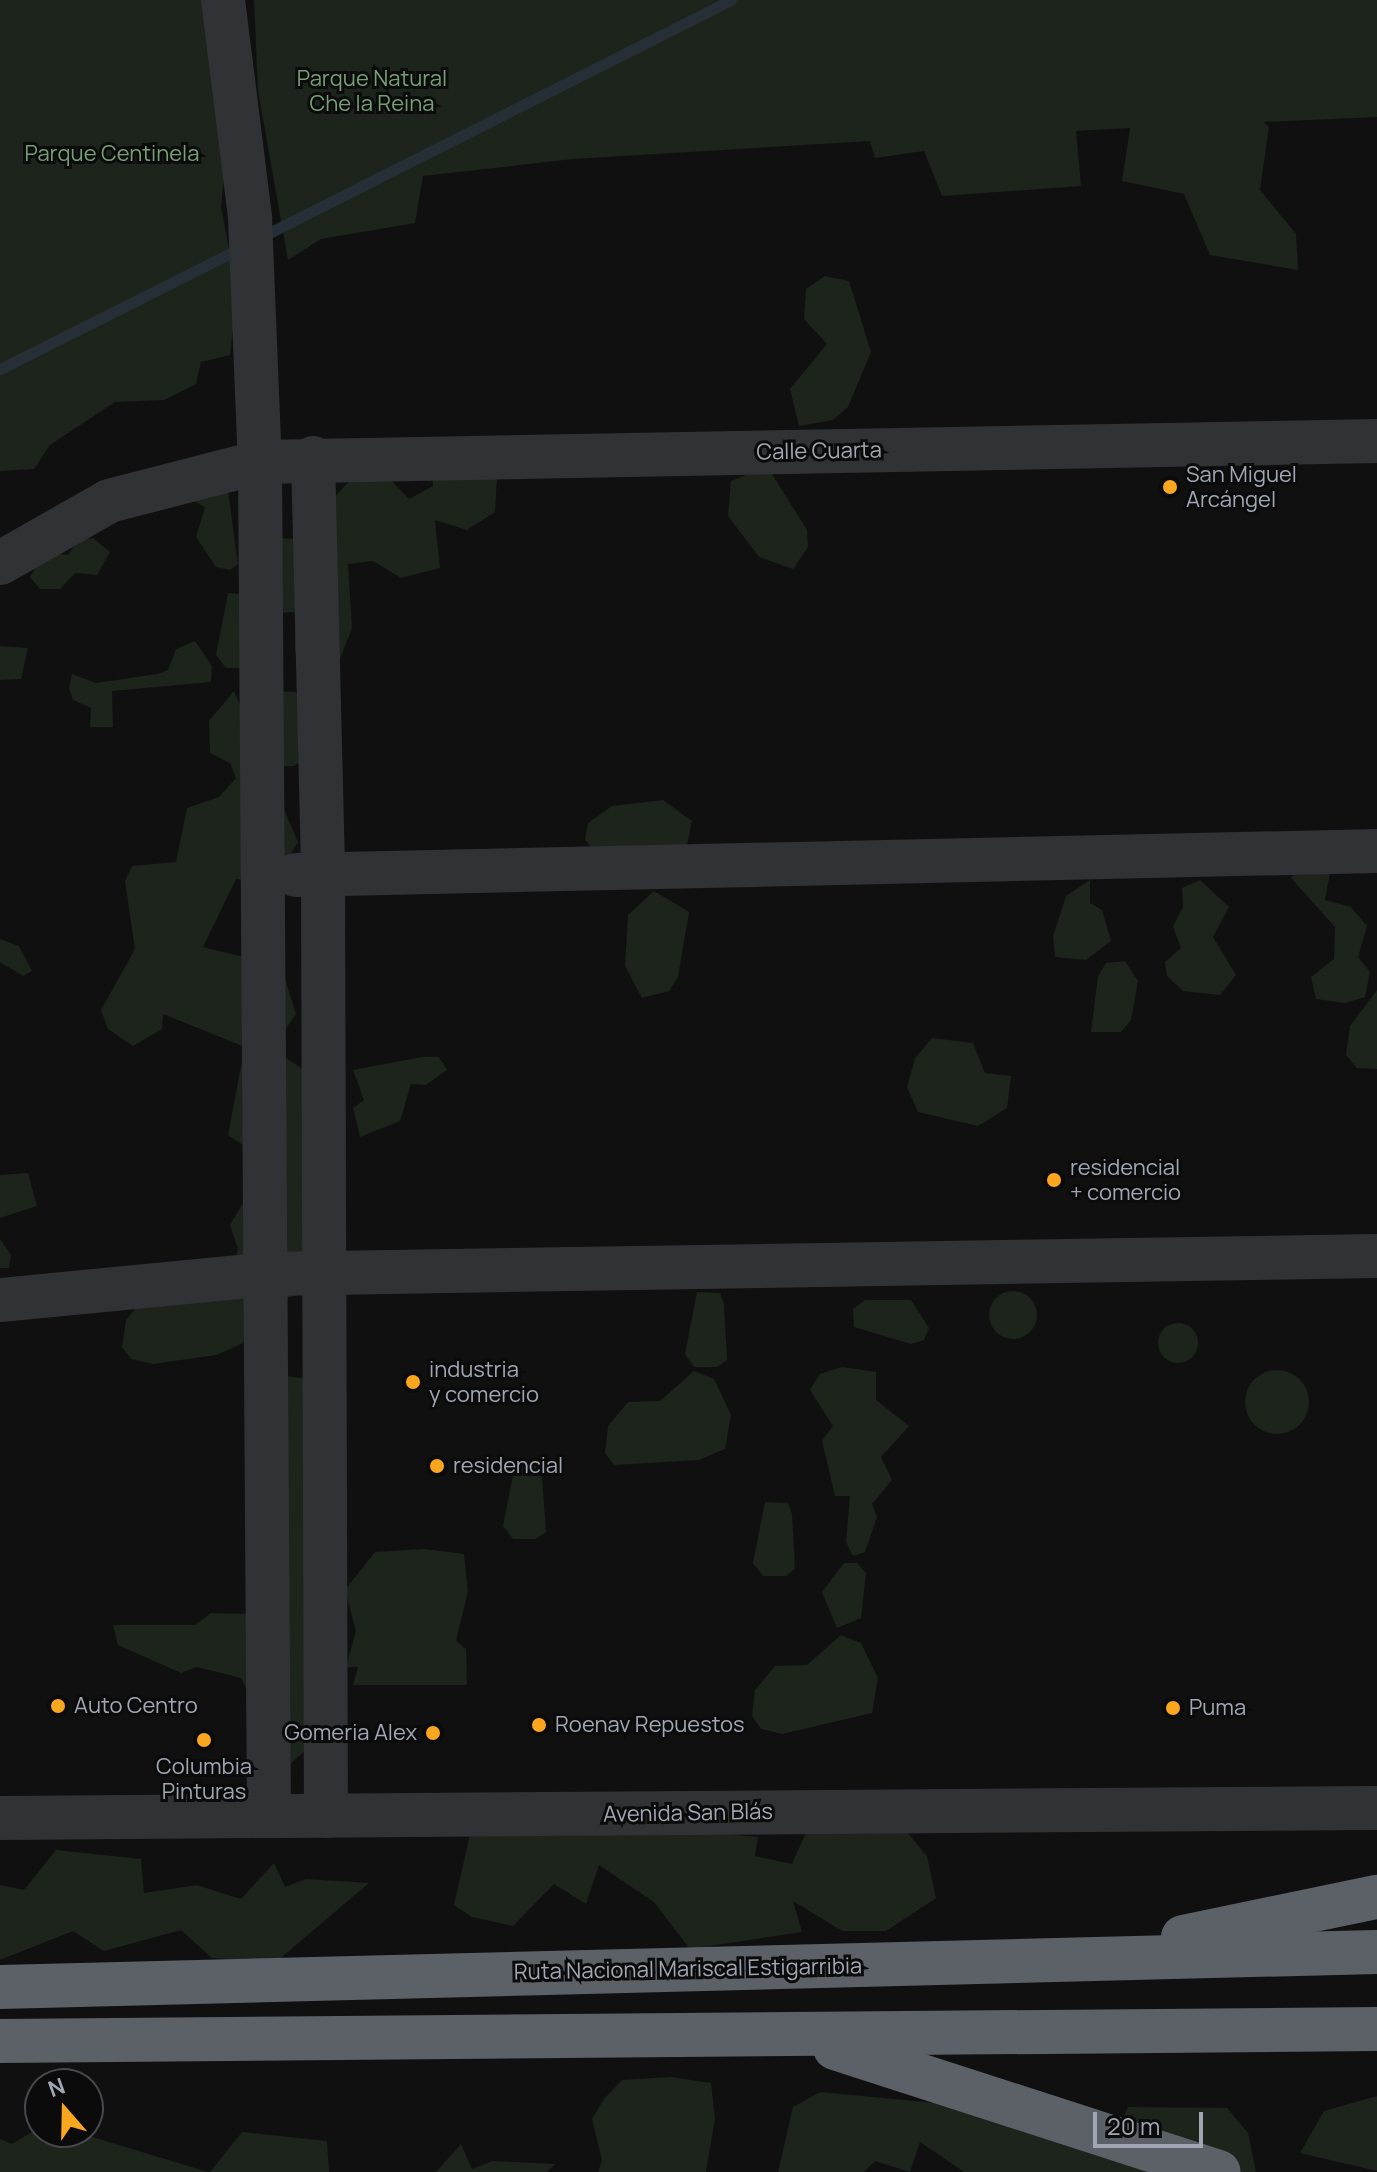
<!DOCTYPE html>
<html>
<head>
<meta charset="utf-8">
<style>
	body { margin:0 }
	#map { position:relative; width:1377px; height:2172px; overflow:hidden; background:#101011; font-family:Manrope,sans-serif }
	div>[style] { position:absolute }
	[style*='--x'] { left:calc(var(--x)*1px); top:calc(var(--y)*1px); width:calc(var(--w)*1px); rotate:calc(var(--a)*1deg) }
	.green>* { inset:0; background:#1c241c }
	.round { border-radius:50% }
	.stream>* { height:11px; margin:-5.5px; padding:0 5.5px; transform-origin:5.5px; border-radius:5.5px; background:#262f35 }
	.minor>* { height:44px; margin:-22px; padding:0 22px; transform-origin:22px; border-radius:22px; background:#303236 }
	.highway>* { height:44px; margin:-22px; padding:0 22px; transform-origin:22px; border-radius:22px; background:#5c6067 }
	.dots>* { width:22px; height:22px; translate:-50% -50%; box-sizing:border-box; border:4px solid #0b0b0c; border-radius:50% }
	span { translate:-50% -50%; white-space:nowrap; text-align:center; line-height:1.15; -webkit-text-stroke:6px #0b0b0c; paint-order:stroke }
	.park-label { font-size:22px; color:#769f76 }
	.street-label { font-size:22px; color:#a0a6b3 }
	.poi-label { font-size:22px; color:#a0a6b3 }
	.left { translate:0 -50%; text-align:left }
	.right { translate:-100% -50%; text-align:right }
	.north { position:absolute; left:24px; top:2068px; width:80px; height:80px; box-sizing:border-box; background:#0b0b0c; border:2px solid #47494f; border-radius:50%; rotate:340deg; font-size:22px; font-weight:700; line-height:32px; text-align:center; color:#a0a6b3 }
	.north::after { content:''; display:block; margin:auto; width:28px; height:36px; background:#faa71f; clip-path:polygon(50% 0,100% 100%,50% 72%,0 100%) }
	.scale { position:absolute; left:1093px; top:2112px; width:110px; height:36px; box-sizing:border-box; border:4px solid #a0a6b3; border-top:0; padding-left:10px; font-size:24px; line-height:28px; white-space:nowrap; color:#a0a6b3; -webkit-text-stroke:6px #0b0b0c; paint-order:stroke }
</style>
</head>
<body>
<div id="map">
	<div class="green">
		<div style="clip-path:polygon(0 0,206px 0,227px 141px,221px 207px,237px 290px,230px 355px,201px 362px,196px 384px,164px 400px,115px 402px,50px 445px,34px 469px,0 471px)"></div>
		<div style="clip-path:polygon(254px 0,1377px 0,1377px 117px,1263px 122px,1269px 127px,1260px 190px,1296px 234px,1298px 270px,1210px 255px,1184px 194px,1122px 181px,1130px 128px,1076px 131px,1081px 186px,942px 196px,924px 151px,875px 158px,870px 141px,573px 159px,423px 176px,415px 223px,321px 239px,288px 260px,258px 91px)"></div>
		<div style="clip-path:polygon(825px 276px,849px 281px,871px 352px,848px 407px,833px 420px,799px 426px,790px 389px,827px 344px,804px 319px,806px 289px)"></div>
		<div style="clip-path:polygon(225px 469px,238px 564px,230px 570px,216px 567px,196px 537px,205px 507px,184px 496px)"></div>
		<div style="clip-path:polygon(759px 470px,772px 474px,807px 530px,808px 547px,793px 569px,759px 557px,728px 516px,731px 481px)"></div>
		<div style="clip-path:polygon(432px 471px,497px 477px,495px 512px,467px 530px,435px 520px,440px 568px,401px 578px,373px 561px,348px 564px,352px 628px,339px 662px,295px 653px,295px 612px,275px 613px,278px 538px,296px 539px,351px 479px,388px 477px,409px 499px,433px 486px)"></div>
		<div style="clip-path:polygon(93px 538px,110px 552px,97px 575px,75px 573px,60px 589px,40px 589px,30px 577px,44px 552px,68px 555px,78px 541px)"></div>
		<div style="clip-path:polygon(228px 593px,251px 595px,249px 668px,226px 668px,216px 655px)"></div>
		<div style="clip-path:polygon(195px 641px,212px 666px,211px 682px,112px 691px,113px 727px,90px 727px,91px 708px,73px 700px,69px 688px,72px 674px,96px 683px,157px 674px,168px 670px,176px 649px)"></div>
		<div style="clip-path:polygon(0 646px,28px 648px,21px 679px,0 680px)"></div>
		<div style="clip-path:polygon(234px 691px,298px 842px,287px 861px,251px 881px,236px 879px,203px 947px,281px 966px,296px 1014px,285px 1030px,245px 1047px,163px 1014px,162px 1029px,133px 1046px,108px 1029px,101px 1010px,135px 949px,125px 881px,132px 866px,176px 862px,187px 808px,219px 797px,236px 778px,230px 763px,210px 753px,209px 721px)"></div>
		<div style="clip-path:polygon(273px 691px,296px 692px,300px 703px,304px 759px,294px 766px,271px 766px)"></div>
		<div style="clip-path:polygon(663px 800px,692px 821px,686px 850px,596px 853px,585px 840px,588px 823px,612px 806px)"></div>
		<div style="clip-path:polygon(1308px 853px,1331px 867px,1325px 900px,1351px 907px,1367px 926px,1358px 957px,1370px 972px,1365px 997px,1345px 1003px,1316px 999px,1311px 977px,1334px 959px,1335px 927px,1291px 878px)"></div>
		<div style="clip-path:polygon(1090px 880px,1090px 903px,1102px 910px,1111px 941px,1086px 960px,1055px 957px,1053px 936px,1066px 896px)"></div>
		<div style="clip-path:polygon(1200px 880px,1229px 907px,1213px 937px,1236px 975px,1220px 995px,1183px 991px,1167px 976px,1165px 962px,1181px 948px,1173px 927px,1183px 907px,1182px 888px)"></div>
		<div style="clip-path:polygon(654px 891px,689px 912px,678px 977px,669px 991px,642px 998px,625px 966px,628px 915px)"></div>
		<div style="clip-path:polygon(0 939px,19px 946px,32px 971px,23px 976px,0 962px)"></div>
		<div style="clip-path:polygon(1125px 961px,1138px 981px,1131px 1020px,1121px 1032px,1091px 1032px,1098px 976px,1106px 963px)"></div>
		<div style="clip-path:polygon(1377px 990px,1377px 1069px,1357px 1068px,1346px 1055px,1350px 1026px)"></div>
		<div style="clip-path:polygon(932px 1038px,973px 1043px,985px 1073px,1011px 1076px,1007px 1108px,978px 1126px,918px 1112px,907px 1087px,915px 1058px)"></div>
		<div style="clip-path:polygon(283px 1056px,310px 1074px,332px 1285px,249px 1309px,243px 1343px,216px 1355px,153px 1364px,131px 1359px,122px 1347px,126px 1320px,146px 1296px,233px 1266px,238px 1249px,230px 1225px,247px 1196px,249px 1149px,228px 1135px,242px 1061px)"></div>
		<div style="clip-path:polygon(422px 1057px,439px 1057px,447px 1070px,426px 1085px,411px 1084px,400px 1121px,360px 1137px,353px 1108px,364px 1100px,353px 1070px)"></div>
		<div style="clip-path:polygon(28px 1173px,37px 1206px,0 1218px,0 1175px)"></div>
		<div style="clip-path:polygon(0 1239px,11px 1255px,9px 1268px,0 1268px)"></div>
		<div class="round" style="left:989px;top:1291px;width:48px;height:48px"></div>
		<div style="clip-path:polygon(697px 1292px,720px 1293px,724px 1304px,727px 1360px,717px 1367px,694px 1367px,685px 1354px)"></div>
		<div style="clip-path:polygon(865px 1300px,911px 1300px,929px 1328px,924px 1340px,911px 1344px,854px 1327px,853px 1309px)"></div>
		<div class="round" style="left:1158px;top:1323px;width:40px;height:40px"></div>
		<div style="clip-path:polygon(842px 1367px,876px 1372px,876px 1400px,909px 1426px,881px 1457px,892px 1480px,872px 1504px,877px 1517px,865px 1552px,853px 1556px,846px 1542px,850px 1496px,835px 1496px,822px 1441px,833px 1426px,810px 1390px,820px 1374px)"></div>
		<div class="round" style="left:1245px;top:1370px;width:64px;height:64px"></div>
		<div style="clip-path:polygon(694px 1371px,714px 1379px,731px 1415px,725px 1449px,699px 1460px,614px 1465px,605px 1453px,608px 1426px,628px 1402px,660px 1401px)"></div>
		<div style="clip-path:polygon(285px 1376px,309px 1379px,310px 1746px,287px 1767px,241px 1678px,197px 1667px,181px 1673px,118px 1645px,113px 1625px,195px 1625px,211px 1613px,248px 1614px)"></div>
		<div style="clip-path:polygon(515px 1465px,538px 1466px,542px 1477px,546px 1532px,536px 1539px,513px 1539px,503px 1526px)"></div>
		<div style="clip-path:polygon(765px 1502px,788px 1503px,792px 1514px,795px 1569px,786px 1576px,763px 1576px,753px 1563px)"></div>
		<div style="clip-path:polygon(424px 1549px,464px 1554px,468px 1591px,456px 1641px,466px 1649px,467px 1685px,353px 1685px,358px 1667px,346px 1667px,356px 1631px,345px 1590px,375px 1552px)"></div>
		<div style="clip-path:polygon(844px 1563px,857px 1563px,866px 1573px,861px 1618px,837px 1628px,822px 1592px)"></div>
		<div style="clip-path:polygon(841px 1635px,861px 1643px,878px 1678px,872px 1713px,782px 1734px,761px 1729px,752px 1716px,755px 1690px,775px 1666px,807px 1665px)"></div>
		<div style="clip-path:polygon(625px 1826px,758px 1837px,755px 1856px,792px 1864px,807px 1830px,906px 1831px,927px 1856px,936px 1898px,886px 1931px,842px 1931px,793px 1901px,802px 1932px,690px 1949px,654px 1902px,599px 1865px,586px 1904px,554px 1884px,513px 1926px,472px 1917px,454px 1905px,471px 1830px)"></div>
		<div style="clip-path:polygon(56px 1850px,141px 1859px,144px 1893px,197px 1885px,241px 1899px,274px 1863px,285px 1887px,306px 1879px,369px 1883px,276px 1962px,212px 1958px,181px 1930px,104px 1951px,73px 1931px,0 1960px,0 1885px,24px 1890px)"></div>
		<div style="clip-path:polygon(671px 2077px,711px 2083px,715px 2119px,706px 2172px,598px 2172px,602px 2160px,592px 2119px,604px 2099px,622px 2080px)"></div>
		<div style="clip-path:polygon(820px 2092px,946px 2104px,1113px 2141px,1128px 2107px,1227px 2108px,1248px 2133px,1256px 2172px,964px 2172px,920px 2142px,910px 2172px,875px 2161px,864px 2172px,778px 2172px,793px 2107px)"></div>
		<div style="clip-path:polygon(1377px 2096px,1377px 2171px,1300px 2153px,1324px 2111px)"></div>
		<div style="clip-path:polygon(35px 2130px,76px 2132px,208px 2172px,0 2172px,0 2139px,12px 2144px)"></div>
		<div style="clip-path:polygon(242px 2132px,327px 2141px,329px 2172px,210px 2172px)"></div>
		<div style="clip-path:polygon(461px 2144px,472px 2169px,492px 2161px,555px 2164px,547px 2172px,436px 2172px)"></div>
	</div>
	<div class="stream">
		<div style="--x:261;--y:237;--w:526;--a:-26.76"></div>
		<div style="--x:0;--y:369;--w:272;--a:-26.7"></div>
	</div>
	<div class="minor">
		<div style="--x:223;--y:0;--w:220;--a:82.9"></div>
		<div style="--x:250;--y:218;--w:244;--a:87.7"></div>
		<div style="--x:260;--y:462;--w:1354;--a:89.62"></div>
		<div style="--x:313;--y:458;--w:417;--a:88.6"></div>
		<div style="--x:323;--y:875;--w:941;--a:89.82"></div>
		<div style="--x:0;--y:563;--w:125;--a:-29.6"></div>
		<div style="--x:109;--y:501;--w:156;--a:-14.5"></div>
		<div style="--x:260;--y:462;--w:1117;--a:-1.08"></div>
		<div style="--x:296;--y:875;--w:1081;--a:-1.27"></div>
		<div style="--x:0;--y:1300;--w:269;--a:-5.5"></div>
		<div style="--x:268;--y:1274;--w:1109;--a:-0.93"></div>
		<div style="--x:0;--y:1818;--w:1377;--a:-0.42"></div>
	</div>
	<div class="highway">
		<div style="--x:1183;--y:1937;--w:198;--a:-11.7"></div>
		<div style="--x:0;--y:1987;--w:1377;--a:-1.46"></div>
		<div style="--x:0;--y:2041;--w:1377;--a:-0.5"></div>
		<div style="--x:835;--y:2048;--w:403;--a:17.9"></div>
	</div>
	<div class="dots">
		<div style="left:1170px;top:487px;background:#faa71f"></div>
		<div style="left:1054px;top:1180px;background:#faa71f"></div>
		<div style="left:413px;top:1382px;background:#faa71f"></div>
		<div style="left:437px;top:1466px;background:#faa71f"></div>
		<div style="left:58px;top:1706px;background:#faa71f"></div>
		<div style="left:1173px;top:1708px;background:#faa71f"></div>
		<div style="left:539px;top:1725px;background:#faa71f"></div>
		<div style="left:433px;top:1733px;background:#faa71f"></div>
		<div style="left:204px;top:1740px;background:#faa71f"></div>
	</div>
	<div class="park-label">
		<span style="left:372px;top:91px">Parque Natural<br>Che la Reina</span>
		<span style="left:112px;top:154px">Parque Centinela</span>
	</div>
	<div class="street-label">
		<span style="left:819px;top:451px;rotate:-1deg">Calle Cuarta</span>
		<span style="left:688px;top:1813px;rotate:-1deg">Avenida San Blás</span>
		<span style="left:688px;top:1969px;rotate:-1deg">Ruta Nacional Mariscal Estigarribia</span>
	</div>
	<div class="poi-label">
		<span class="left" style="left:1186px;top:487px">San Miguel<br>Arcángel</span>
		<span class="left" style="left:1070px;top:1180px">residencial<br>+ comercio</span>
		<span class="left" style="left:429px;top:1382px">industria<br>y comercio</span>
		<span class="left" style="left:453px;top:1466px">residencial</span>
		<span class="left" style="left:74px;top:1706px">Auto Centro</span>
		<span class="left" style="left:1189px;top:1708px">Puma</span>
		<span class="left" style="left:555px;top:1725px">Roenav Repuestos</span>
		<span class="right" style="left:417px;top:1733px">Gomeria Alex</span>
		<span style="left:204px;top:1779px">Columbia<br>Pinturas</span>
	</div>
	<div class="north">N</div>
	<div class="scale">20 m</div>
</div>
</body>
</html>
